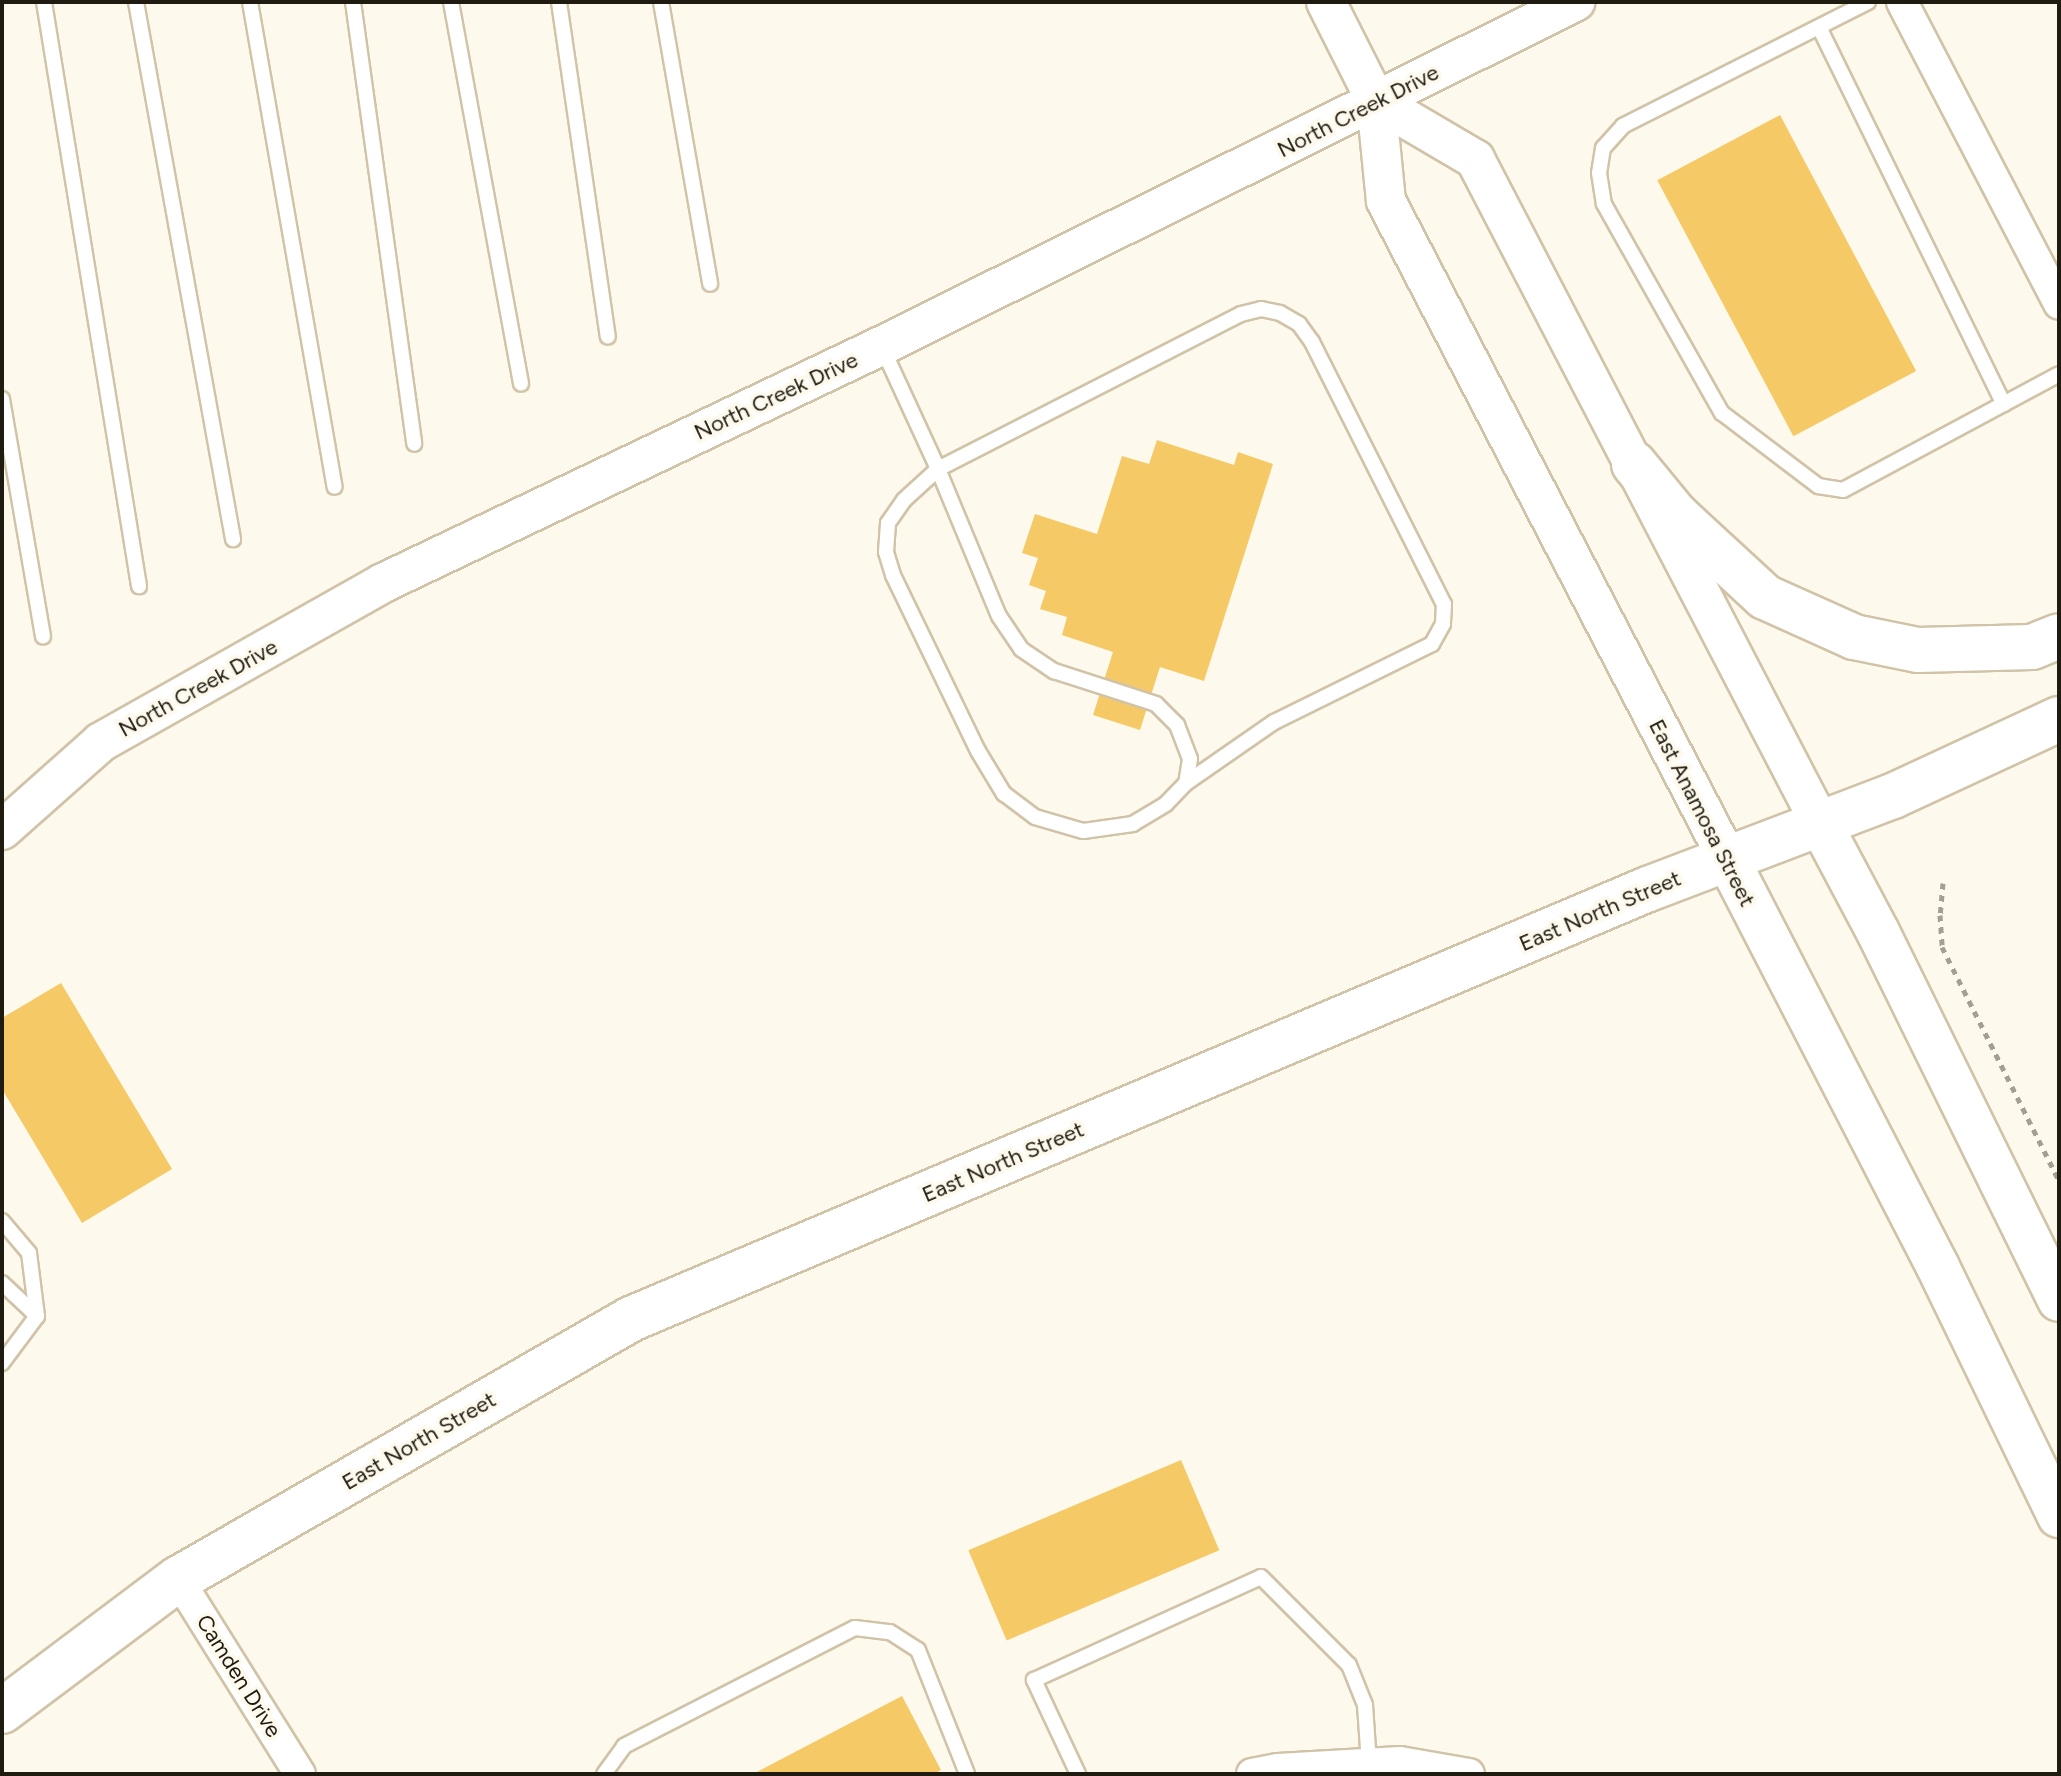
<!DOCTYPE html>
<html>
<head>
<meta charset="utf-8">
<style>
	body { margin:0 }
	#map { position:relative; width:2061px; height:1776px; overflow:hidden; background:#fef9ed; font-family:Figtree,sans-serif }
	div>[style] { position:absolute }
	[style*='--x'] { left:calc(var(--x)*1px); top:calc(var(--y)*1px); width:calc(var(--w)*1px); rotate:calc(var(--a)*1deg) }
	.building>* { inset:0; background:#f5c965; transform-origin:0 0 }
	.path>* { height:5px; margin-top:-2.5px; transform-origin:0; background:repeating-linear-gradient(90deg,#a49f94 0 6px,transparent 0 12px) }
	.roads { filter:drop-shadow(2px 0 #d0c3a7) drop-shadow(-2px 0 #d0c3a7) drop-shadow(0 2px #d0c3a7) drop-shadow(0 -2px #d0c3a7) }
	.service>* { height:14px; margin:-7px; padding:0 7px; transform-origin:7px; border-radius:7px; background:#fff }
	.minor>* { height:30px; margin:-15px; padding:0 15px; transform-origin:15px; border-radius:15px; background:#fff }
	.tertiary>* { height:38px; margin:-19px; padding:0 19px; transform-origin:19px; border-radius:19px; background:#fff }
	.secondary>* { height:42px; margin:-21px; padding:0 21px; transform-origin:21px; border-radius:21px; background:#fff }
	.primary>* { height:44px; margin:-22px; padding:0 22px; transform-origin:22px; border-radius:22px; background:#fff }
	span { translate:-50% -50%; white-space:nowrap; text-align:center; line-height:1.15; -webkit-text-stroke:7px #fef9ed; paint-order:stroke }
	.street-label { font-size:22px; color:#201b11 }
	.frame { position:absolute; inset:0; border:4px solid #201b11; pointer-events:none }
</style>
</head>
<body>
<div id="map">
	<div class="building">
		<div style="left:1780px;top:115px;width:290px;height:139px;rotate:62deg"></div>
		<div style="clip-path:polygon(1157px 440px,1234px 465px,1238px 452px,1273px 464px,1204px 681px,1160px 667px,1140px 730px,1093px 715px,1113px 652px,1062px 635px,1067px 617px,1040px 609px,1046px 591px,1029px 585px,1038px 558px,1022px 553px,1035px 514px,1097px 534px,1122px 456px,1149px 464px)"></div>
		<div style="clip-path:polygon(61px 983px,172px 1169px,82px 1223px,2px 1089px,2px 1018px)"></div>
		<div style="left:1181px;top:1460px;width:98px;height:231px;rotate:67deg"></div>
		<div style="clip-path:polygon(902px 1696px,941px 1770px,934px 1774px,753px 1774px)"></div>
	</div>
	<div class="path">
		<div style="--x:1943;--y:883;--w:32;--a:95"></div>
		<div style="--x:1940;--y:915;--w:32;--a:86"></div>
		<div style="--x:1942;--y:947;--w:262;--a:63.4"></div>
	</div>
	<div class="roads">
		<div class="service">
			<div style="--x:44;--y:2;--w:592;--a:80.76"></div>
			<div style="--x:136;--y:2;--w:546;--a:79.76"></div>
			<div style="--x:250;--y:2;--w:492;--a:80.1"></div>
			<div style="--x:353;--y:2;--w:446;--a:82.1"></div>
			<div style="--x:451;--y:2;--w:388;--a:79.6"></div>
			<div style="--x:559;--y:2;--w:338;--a:81.7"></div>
			<div style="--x:661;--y:2;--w:286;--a:80.1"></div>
			<div style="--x:1868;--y:2;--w:275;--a:153.2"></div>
			<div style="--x:1623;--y:126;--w:30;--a:132"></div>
			<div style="--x:1603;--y:148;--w:25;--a:99"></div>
			<div style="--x:1599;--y:173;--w:31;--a:81"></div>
			<div style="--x:1604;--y:204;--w:240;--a:60.6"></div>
			<div style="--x:1722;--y:413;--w:121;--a:37.2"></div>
			<div style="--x:1818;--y:486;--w:25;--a:9"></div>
			<div style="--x:1843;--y:490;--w:245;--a:-28.2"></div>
			<div style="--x:1819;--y:27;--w:420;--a:63.9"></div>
			<div style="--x:882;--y:347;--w:134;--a:65.3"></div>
			<div style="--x:938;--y:469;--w:340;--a:-27.1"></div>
			<div style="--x:1241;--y:314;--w:21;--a:-14"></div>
			<div style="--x:1261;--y:309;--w:19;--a:12"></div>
			<div style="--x:1280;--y:313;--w:22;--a:30"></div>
			<div style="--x:1299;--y:324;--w:22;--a:54"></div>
			<div style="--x:1312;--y:342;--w:293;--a:63.3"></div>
			<div style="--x:1444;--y:604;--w:20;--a:93"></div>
			<div style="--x:1443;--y:624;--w:23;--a:119"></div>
			<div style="--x:1432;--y:644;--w:176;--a:153.7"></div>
			<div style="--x:1274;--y:722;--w:107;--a:145.3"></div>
			<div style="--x:2;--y:399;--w:241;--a:80.2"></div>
			<div style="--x:938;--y:469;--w:159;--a:67.5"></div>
			<div style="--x:999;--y:616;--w:40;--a:56"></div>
			<div style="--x:1021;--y:649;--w:40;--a:34"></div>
			<div style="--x:1054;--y:671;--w:107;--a:17.9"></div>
			<div style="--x:1156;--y:704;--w:30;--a:45"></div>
			<div style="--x:1177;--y:725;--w:36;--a:69"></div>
			<div style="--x:1190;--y:759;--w:24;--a:99"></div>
			<div style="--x:1186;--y:783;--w:29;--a:134"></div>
			<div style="--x:1166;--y:804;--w:39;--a:149"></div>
			<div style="--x:1133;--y:824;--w:50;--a:172"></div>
			<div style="--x:1083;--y:831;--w:50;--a:-163.7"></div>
			<div style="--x:1035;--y:817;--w:39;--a:-143"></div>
			<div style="--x:1004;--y:794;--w:50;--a:-121.2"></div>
			<div style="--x:978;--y:751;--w:195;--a:-115.8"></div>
			<div style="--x:893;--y:575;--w:24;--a:-107"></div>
			<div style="--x:886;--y:552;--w:29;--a:-86"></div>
			<div style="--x:888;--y:523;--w:28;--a:-55"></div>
			<div style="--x:904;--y:500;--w:46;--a:-42.4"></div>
			<div style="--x:2;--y:1221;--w:42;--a:49.8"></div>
			<div style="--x:29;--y:1253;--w:64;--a:82.8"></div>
			<div style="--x:2;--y:1283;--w:48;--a:43.3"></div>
			<div style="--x:37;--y:1316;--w:59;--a:126.7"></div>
			<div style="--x:604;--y:1774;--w:34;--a:-54"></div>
			<div style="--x:624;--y:1746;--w:259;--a:-27.1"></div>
			<div style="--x:855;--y:1628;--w:35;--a:7"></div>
			<div style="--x:890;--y:1632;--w:33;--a:33"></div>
			<div style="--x:918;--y:1650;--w:133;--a:68.4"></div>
			<div style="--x:1078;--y:1774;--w:104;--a:-115.1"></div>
			<div style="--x:1034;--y:1680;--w:249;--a:-24.4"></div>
			<div style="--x:1261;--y:1577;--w:124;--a:45"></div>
			<div style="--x:1349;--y:1665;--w:43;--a:68.2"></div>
			<div style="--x:1365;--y:1705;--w:59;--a:86.1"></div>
		</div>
		<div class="minor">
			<div style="--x:1902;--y:2;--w:340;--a:62.5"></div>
			<div style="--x:178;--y:1579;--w:230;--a:58"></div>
			<div style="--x:1252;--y:1774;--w:26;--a:-11"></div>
			<div style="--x:1278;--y:1769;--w:122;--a:-3.3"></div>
			<div style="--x:1400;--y:1762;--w:70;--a:9.9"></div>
		</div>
		<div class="tertiary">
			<div style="--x:1326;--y:2;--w:111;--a:63.2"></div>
			<div style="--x:1376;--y:101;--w:100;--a:84.3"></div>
			<div style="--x:1386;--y:201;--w:740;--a:62.57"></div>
			<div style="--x:1376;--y:101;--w:115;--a:30.4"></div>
			<div style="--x:1475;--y:159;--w:748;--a:62.54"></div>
			<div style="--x:2;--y:830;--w:132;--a:-41.6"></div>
			<div style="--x:101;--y:742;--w:324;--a:-29.4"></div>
			<div style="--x:383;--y:583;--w:552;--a:-25.45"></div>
			<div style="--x:881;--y:346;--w:775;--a:-26.37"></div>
		</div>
		<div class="secondary">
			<div style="--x:1820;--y:823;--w:123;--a:62"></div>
			<div style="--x:1878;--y:932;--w:410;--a:63.8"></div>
			<div style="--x:1727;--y:858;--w:460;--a:62.7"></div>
			<div style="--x:1938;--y:1267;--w:277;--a:64.1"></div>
		</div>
		<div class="primary">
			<div style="--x:1634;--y:464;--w:65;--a:50.6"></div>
			<div style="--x:1675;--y:514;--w:122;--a:42.7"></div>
			<div style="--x:1765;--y:597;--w:98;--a:24.2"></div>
			<div style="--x:1854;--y:637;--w:65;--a:11.5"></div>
			<div style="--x:1918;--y:650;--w:114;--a:-1.5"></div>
			<div style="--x:2032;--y:647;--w:29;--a:-22"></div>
			<div style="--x:2;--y:1711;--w:220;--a:-36.9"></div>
			<div style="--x:178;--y:1579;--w:522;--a:-29.85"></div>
			<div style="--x:631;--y:1319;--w:1104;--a:-22.92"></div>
			<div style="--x:1648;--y:889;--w:262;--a:-20.8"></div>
			<div style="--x:1893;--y:796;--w:183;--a:-24.9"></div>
		</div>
	</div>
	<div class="street-label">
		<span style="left:1358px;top:111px;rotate:-27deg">North Creek Drive</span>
		<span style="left:776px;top:396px;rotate:-25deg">North Creek Drive</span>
		<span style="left:198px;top:688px;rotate:-29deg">North Creek Drive</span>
		<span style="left:1702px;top:813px;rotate:63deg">East Anamosa Street</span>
		<span style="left:1600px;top:911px;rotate:-23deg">East North Street</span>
		<span style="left:1003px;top:1162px;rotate:-23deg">East North Street</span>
		<span style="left:419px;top:1441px;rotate:-30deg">East North Street</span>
		<span style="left:239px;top:1676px;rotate:58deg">Camden Drive</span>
	</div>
	<div class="frame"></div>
</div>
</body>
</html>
